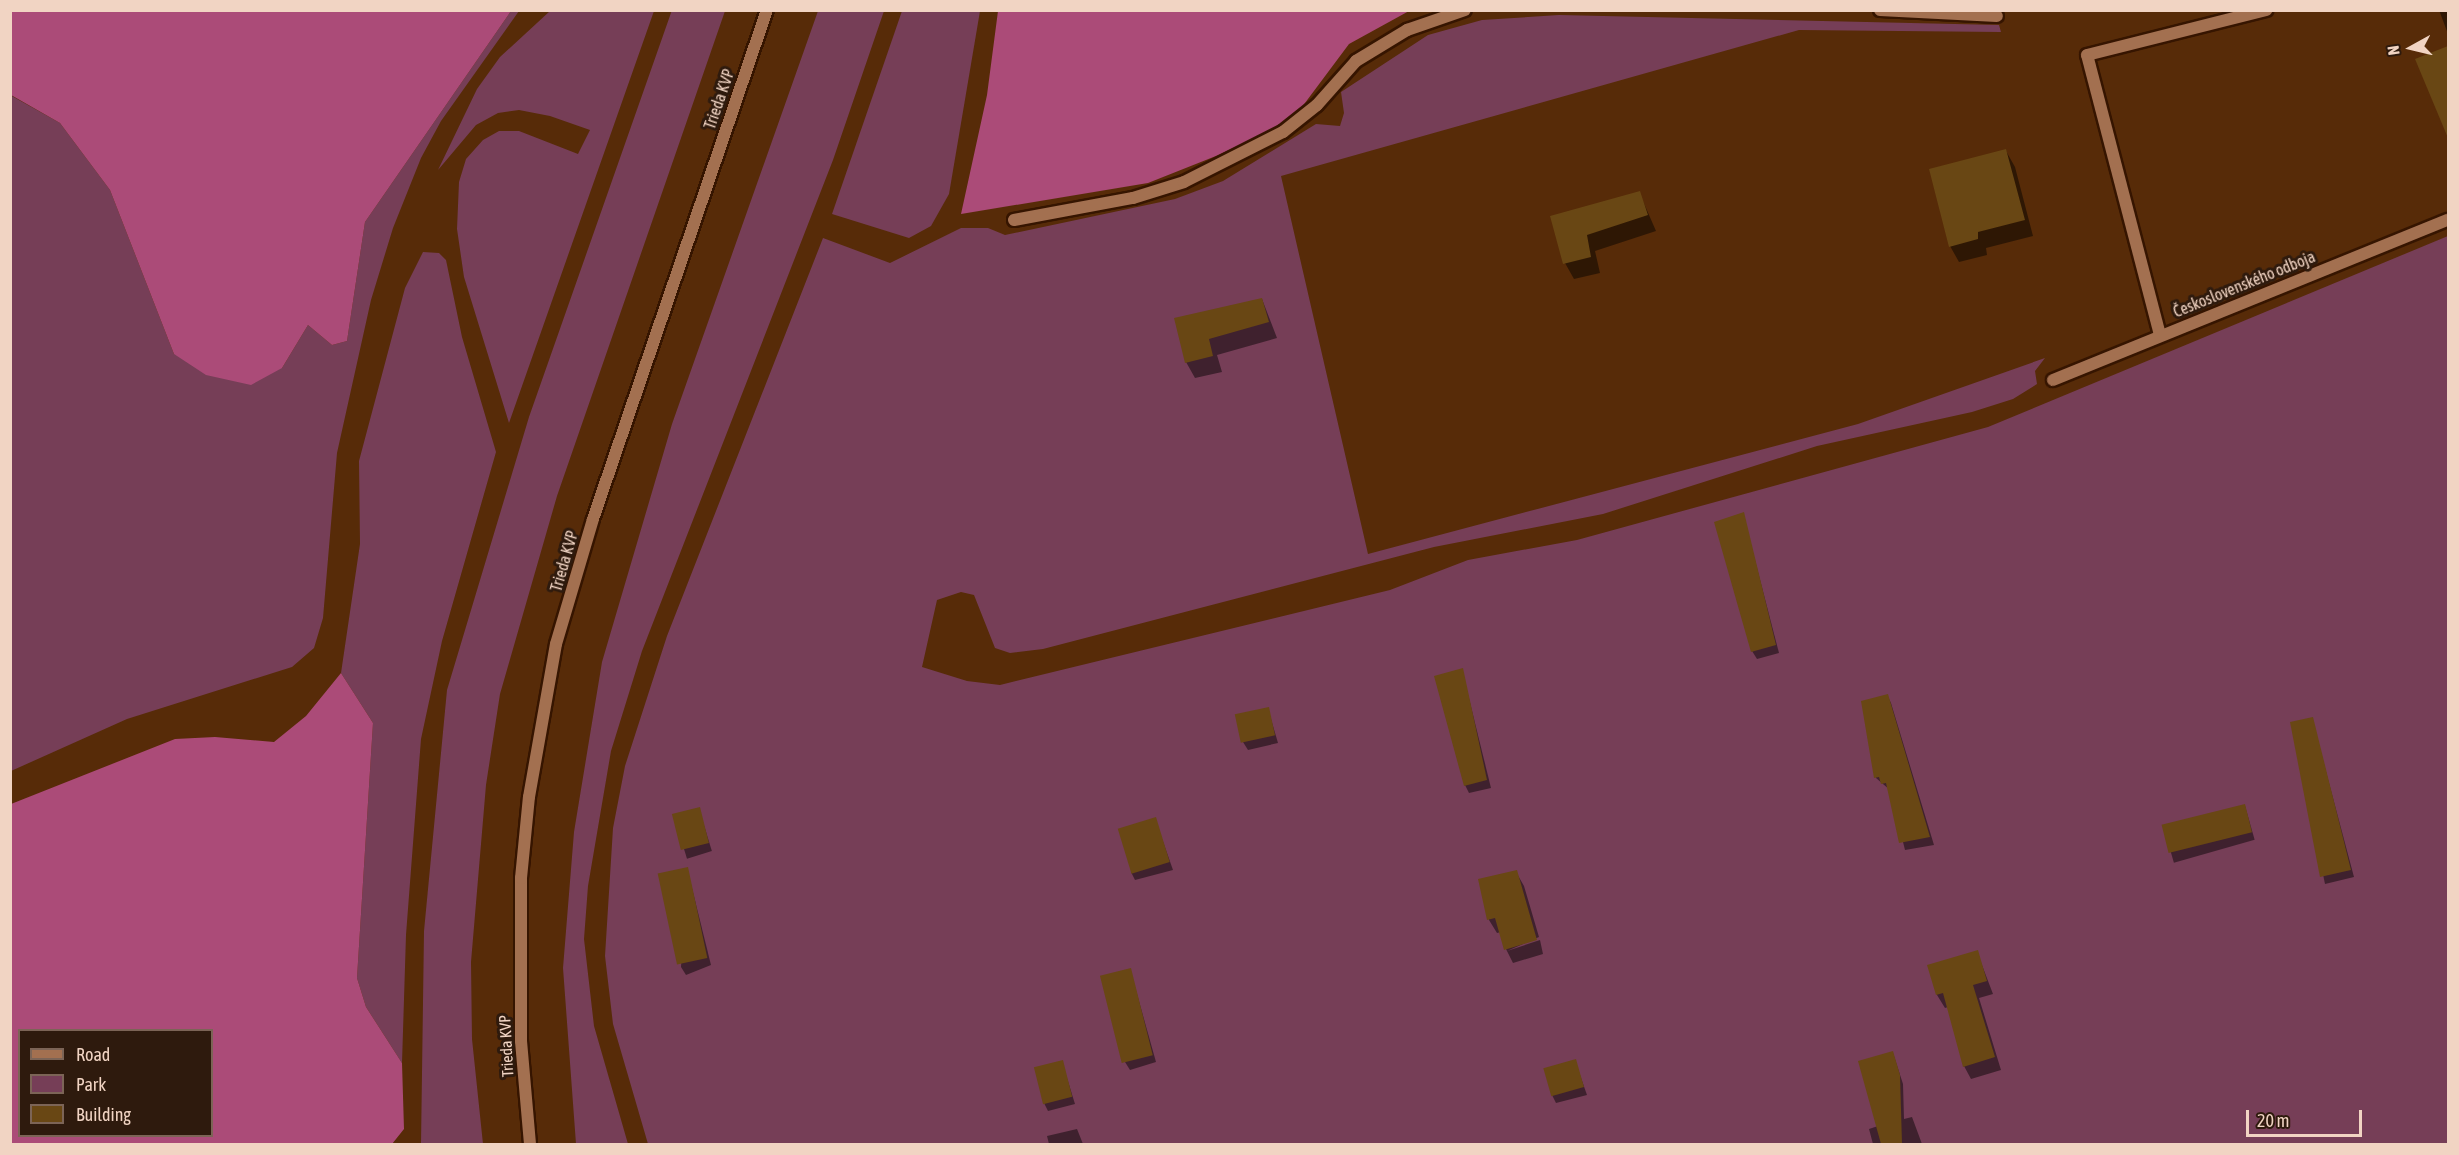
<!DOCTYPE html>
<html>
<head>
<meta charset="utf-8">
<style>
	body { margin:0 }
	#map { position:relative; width:2459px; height:1155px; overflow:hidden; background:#572b08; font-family:"Asap Condensed",sans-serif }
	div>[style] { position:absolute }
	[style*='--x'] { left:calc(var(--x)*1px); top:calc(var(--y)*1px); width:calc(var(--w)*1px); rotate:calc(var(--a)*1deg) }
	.green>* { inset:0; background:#763e57 }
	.forest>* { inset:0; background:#ab4b78 }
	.shadow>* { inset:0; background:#0007; transform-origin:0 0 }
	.building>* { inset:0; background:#694714; transform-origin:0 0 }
	.roads { filter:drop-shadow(2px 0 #361500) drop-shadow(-2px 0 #361500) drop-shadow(0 2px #361500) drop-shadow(0 -2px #361500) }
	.service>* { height:12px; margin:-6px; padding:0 6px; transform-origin:6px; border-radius:6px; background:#a37050 }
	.minor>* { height:12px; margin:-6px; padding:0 6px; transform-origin:6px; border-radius:6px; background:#a37050 }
	.tertiary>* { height:12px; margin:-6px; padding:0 6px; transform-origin:6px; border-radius:6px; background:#a37050 }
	span { translate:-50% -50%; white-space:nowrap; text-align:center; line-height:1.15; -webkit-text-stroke:6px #2e1a0d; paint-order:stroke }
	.street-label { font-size:16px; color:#f1d4c3 }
	.frame { position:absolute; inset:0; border:12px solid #f1d4c3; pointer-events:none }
	.legend { position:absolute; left:18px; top:1029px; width:195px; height:108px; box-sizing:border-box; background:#2e1a0d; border:2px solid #7c6456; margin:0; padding:8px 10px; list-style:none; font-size:18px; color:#f1d4c3 }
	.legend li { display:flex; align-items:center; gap:12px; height:30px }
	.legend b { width:30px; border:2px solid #7c6456 }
	.north { position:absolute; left:2381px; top:18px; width:60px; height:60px; -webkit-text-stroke:4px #2e1a0d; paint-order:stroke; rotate:262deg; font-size:16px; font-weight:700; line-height:24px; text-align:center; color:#f1d4c3 }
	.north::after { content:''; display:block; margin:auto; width:21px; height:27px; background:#f1d4c3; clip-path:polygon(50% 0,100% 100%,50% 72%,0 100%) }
	.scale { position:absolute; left:2246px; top:1110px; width:116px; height:27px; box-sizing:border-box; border:3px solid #f1d4c3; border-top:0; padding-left:8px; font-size:18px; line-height:21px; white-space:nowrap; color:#f1d4c3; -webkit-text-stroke:4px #2e1a0d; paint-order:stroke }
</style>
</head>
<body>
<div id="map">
	<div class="green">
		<div style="clip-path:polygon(672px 10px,725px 11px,557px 496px,500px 694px,486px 785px,471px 962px,472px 1039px,483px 1144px,421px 1144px,424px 931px,447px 690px,529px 417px)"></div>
		<div style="clip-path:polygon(511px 11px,519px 11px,441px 121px,421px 158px,393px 228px,371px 300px,337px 453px,323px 618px,314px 648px,292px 667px,127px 719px,11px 771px,10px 95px,60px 123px,110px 190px,174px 354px,282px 368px,308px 325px,332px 345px,347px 341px,365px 222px)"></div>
		<div style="clip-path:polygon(550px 11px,654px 11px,509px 423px,464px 277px,457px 229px,459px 182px,466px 159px,483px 140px,499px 131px,519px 131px,578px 154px,590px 130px,550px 116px,519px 110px,498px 113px,476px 125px,438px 170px,477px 89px,500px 57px)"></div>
		<div style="clip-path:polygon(818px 11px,884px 11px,833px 160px,642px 651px,611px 751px,588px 886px,584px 939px,594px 1026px,628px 1144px,576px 1144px,563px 968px,574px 832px,602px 662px,672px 424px)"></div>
		<div style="clip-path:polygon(902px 11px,980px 11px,949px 194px,931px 226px,909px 238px,832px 214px)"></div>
		<div style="clip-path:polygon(1559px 15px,1999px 25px,2001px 32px,1799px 30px,1281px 176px,1368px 554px,1858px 424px,2045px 358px,2035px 371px,2037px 384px,2013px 399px,1972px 412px,1817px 446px,1603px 514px,1434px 547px,1043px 649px,1010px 653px,995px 648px,974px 595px,961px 592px,937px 600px,922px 667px,967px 681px,1000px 685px,1390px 590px,1468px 560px,1577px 540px,1988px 427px,2448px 236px,2448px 1144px,648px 1144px,613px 1024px,605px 956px,613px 828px,625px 766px,667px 636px,823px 238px,890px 263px,961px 228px,988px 228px,1005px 235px,1175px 199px,1223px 181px,1316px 124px,1340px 126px,1344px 113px,1341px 92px,1428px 35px,1482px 20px)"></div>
		<div style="clip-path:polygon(423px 252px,439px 253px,446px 260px,462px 337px,496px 452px,442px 641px,421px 739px,406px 935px,402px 1063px,366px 1007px,357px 978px,373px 723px,341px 673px,360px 544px,359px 461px,405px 288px)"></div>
	</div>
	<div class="forest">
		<div style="clip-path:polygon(11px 10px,511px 10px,511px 11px,365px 222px,347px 341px,332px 345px,308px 325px,282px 368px,251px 385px,206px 375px,174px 354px,110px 190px,60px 123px,11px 95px)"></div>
		<div style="clip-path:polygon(998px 11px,998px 10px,1409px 11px,1349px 44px,1299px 111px,1277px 128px,1216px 156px,1148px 183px,961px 214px,987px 95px)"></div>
		<div style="clip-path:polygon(evenodd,341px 673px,373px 723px,357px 978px,366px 1007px,402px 1063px,404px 1129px,392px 1144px,11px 1144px,11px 804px,175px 739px,215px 737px,274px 742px,306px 716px,341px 673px,20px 1030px,212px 1030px,212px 1136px,20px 1136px,20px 1030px)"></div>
	</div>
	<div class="shadow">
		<div style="clip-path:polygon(2439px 10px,2448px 10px,2448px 34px)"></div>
		<div style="clip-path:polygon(2448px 48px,2448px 116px,2442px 118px,2417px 59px)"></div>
		<div style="clip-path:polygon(2006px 151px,2015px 167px,2033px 236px,1986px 248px,1987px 255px,1959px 262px,1950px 246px)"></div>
		<div style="clip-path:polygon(1639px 192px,1656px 231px,1595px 251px,1600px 273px,1574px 279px,1565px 263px,1552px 217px)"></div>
		<div style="clip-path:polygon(1262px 299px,1277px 338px,1217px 355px,1222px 372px,1195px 378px,1186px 362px,1175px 319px)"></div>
		<div style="clip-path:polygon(1743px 514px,1779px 653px,1757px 659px,1752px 651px)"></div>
		<div style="clip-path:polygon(1462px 670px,1491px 788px,1469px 793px,1465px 785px)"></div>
		<div style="clip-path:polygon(1887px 695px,1891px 703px,1934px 845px,1905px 850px,1890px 790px,1876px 778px,1863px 702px)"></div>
		<div style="clip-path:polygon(1268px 709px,1278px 743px,1248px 750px,1243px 742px)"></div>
		<div style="clip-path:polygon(2312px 719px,2354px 877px,2325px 884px,2292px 723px)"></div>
		<div style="left:2245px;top:806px;width:35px;height:84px;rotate:74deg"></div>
		<div style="left:699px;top:809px;width:44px;height:26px;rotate:73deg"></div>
		<div style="clip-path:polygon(1155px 819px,1173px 870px,1135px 880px,1131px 872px)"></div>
		<div style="clip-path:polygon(687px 868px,711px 965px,686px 975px,681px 967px)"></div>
		<div style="clip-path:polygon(1516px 872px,1524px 886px,1539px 937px,1507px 951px,1540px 940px,1543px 954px,1513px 963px,1506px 949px,1501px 932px,1497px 933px,1489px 920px,1480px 880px)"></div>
		<div style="clip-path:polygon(1977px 952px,1993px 994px,1979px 998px,2001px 1070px,1971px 1079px,1964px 1066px,1948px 1007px,1945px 1008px,1937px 995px,1929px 966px)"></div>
		<div style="clip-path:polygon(1130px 969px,1156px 1062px,1130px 1070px,1125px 1062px)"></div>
		<div style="clip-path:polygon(1893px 1053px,1903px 1084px,1904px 1119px,1912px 1117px,1922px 1144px,1873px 1144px,1869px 1129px,1878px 1126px)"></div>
		<div style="clip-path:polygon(1575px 1061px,1587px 1095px,1556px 1103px,1552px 1095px)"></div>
		<div style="clip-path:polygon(1062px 1062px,1075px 1104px,1048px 1111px,1044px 1103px)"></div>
		<div style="clip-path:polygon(1077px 1129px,1083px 1144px,1049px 1144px,1047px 1136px)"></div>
	</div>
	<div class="building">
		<div style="clip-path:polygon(2448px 46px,2448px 138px,2415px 59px)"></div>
		<div style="clip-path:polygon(2006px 149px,2025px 220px,1978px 232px,1978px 239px,1949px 247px,1929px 169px)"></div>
		<div style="clip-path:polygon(1640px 191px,1648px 215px,1587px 235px,1591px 257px,1563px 264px,1550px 216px)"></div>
		<div style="clip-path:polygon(1262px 298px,1269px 322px,1209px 339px,1213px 356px,1185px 363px,1174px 318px)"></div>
		<div style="clip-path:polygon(1744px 512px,1776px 645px,1751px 652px,1714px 522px)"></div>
		<div style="clip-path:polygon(1463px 668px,1487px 780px,1464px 786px,1434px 676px)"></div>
		<div style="clip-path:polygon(1888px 694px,1930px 837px,1899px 843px,1886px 783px,1881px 784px,1879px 777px,1874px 778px,1861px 701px)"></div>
		<div style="left:1269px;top:707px;width:29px;height:35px;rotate:78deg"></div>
		<div style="clip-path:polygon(2313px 717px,2351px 870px,2320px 877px,2290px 722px)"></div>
		<div style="left:2245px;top:804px;width:29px;height:86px;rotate:76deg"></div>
		<div style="left:700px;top:807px;width:37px;height:29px;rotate:76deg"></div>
		<div style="left:1156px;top:817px;width:47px;height:40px;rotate:73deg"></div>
		<div style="left:688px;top:867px;width:93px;height:31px;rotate:78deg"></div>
		<div style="clip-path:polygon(1517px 870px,1537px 940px,1504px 950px,1495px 918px,1487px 920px,1478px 879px)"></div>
		<div style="clip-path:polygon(1978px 950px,1987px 981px,1973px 985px,1995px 1057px,1963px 1067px,1943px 993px,1936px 995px,1927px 965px)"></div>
		<div style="left:1131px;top:968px;width:90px;height:32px;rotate:76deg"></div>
		<div style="clip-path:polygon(1893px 1051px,1900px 1075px,1902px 1144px,1881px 1144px,1858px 1061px)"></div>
		<div style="left:1576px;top:1059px;width:29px;height:34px;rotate:74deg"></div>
		<div style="left:1063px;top:1060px;width:38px;height:30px;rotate:76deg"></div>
	</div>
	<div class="roads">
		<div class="service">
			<div style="--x:1014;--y:220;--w:121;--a:-10.5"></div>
			<div style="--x:1133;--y:198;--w:53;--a:-17.4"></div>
			<div style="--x:1184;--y:182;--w:111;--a:-26.8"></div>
			<div style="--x:1283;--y:132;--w:43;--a:-38.5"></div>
			<div style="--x:1317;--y:105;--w:59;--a:-48.4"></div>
			<div style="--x:2160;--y:335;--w:289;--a:-104.6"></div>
			<div style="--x:2087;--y:55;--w:185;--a:-14.1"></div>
		</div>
		<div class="minor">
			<div style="--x:1880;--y:10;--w:117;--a:2.9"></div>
			<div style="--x:1356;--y:61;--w:60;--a:-31.3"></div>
			<div style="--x:1407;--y:30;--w:61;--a:-19"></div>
			<div style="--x:2053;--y:380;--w:426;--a:-22.1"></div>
		</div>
		<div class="tertiary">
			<div style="--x:530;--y:1144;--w:103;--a:-95"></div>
			<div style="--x:521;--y:1041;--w:163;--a:-90"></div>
			<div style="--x:521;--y:878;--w:81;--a:-84.4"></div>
			<div style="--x:529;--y:797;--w:155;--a:-80"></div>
			<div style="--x:556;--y:644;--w:130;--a:-73.5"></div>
			<div style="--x:593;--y:519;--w:538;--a:-71.13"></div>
		</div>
	</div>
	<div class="street-label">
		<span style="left:719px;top:99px;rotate:-71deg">Trieda KVP</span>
		<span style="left:2244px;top:284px;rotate:-22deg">Československého odboja</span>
		<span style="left:564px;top:561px;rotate:-74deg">Trieda KVP</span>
		<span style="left:506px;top:1046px;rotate:-93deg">Trieda KVP</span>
	</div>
	<div class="frame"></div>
	<ul class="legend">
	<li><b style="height:8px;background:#a37050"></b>Road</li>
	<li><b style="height:16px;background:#763e57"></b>Park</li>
	<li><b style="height:16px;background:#694714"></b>Building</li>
	</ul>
	<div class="north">N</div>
	<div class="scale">20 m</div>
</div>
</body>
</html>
